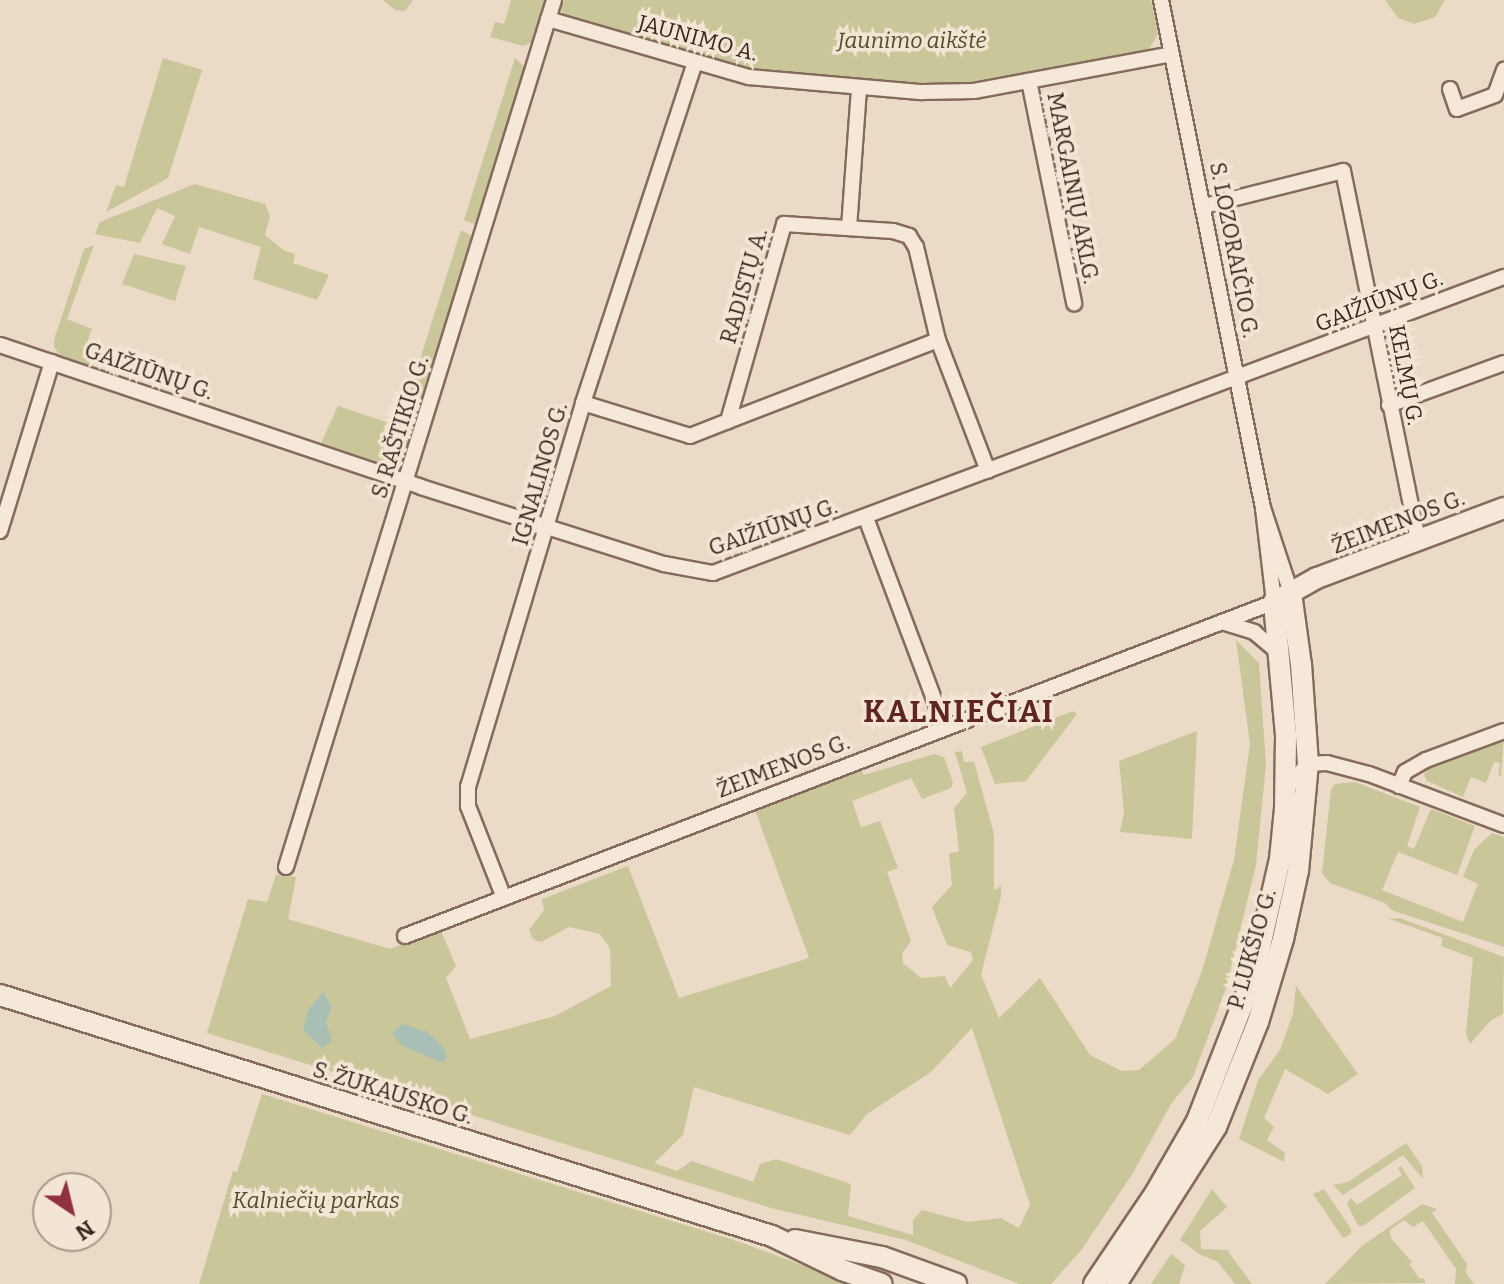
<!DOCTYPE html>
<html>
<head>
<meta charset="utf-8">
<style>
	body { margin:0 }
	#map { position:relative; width:1504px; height:1284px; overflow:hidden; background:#ebdac5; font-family:Bitter,serif }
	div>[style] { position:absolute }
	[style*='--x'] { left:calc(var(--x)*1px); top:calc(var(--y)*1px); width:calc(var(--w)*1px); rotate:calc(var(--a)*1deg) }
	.green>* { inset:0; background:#c9c69a }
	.water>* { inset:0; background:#a7bfb4 }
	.roads { filter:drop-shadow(2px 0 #856b5c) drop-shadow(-2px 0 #856b5c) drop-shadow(0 2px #856b5c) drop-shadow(0 -2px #856b5c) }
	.street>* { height:14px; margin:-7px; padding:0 7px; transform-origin:7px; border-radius:7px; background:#f6e8d8 }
	.secondary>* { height:20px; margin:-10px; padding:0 10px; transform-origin:10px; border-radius:10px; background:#f6e8d8 }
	span { translate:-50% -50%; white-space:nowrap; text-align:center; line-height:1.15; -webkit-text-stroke:7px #f3e5d4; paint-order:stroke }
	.street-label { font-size:22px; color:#36271f }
	.park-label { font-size:22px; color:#4e5127; font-style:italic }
	.district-label { font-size:30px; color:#602422; font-weight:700; letter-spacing:2px }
	.north { position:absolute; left:32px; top:1172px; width:80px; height:80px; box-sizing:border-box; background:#f3e5d4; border:2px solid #a7998c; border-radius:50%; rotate:145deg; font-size:22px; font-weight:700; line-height:32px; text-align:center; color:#36271f }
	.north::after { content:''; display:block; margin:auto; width:28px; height:36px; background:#903141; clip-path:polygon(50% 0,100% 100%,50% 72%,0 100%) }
</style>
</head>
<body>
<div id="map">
	<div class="green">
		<div style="clip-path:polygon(383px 0,413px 0,405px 11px,395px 10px)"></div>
		<div style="clip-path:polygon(511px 0,547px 0,535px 40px,524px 46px,490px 37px,495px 22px,504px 24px)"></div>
		<div style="clip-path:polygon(564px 0,1151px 0,1158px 34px,1148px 51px,972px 83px,927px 85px,752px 70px,720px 64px,564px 17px,561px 9px)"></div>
		<div style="clip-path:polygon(1385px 0,1445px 0,1435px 17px,1414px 24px,1398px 18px)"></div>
		<div style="clip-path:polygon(163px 58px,202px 70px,168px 178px,106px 212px,116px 185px,124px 187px)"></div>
		<div style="clip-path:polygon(515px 58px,526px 68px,480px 220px,475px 224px,464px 220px)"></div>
		<div style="clip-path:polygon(195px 184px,265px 204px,270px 216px,265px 235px,283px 250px,295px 254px,293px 263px,329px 275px,317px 300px,253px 279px,261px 247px,199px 227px,190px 254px,162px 244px,175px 216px,157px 208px,140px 243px,95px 234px,100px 222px)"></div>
		<div style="clip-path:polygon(461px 230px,470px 235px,474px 241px,406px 460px,395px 468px,321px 443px,338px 406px,399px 426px)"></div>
		<div style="clip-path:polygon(94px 245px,67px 319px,92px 329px,82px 357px,95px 362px,93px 367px,62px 358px,54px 347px,54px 340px,84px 249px)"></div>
		<div style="clip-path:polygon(134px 254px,186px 266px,175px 301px,122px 284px)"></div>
		<div style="clip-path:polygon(evenodd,1236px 640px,1259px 663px,1266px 765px,1256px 865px,1226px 988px,1193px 1077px,1171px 1104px,1133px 1173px,1082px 1249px,1051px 1284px,1019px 1284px,906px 1240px,771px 1208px,207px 1033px,248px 899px,267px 902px,276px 875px,296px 877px,288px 919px,390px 949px,441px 931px,456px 966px,446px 978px,470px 1039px,555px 1016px,611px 986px,610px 949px,600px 934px,569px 927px,541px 942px,533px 939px,529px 930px,544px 910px,542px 899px,628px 866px,679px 998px,809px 958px,755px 810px,852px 773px,861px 770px,864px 775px,934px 754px,944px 757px,953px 783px,951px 788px,922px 799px,911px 778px,852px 801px,861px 827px,880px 821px,898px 868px,887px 872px,911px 941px,902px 954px,903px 963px,921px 978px,945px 976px,950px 988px,973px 960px,971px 952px,947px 945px,932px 907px,952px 885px,949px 854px,959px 851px,954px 808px,967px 793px,955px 752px,962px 751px,964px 762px,974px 762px,994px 834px,994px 890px,1001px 886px,1001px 896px,981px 975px,999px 1018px,1040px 978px,1090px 1055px,1122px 1071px,1139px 1070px,1175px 1039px,1202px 971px,1234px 860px,1250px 744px,1236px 640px,972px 1028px,1030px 1205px,1019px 1228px,1001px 1218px,968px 1222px,922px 1210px,913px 1220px,913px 1235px,848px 1216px,851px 1184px,776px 1159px,760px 1164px,753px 1182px,692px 1161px,677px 1171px,654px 1163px,683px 1135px,694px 1087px,850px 1135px,867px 1114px,931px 1072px,972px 1028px)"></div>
		<div style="clip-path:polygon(1073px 711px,1077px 714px,1026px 781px,995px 784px,981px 747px)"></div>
		<div style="clip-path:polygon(1197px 731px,1192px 839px,1120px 832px,1124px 812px,1119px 761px)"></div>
		<div style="clip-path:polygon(1504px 736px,1501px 776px,1498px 775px,1500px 763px,1494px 762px,1486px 783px,1471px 777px,1463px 797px,1427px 781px,1424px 775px,1431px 764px)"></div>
		<div style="clip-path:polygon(1355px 782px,1420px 807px,1407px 846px,1414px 849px,1431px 809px,1475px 826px,1457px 875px,1398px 852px,1382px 890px,1463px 922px,1478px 884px,1463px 877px,1474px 850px,1492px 833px,1504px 837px,1504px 947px,1391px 910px,1385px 903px,1330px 883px,1322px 873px,1331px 790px,1335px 784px)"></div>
		<div style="clip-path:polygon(1400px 918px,1504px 957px,1503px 1014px,1491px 1020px,1470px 1044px,1466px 1034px,1473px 958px,1441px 946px,1443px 938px,1389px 919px)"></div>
		<div style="clip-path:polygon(1296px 986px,1358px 1074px,1328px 1094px,1285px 1069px,1264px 1118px,1274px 1127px,1267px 1140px,1285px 1153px,1284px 1162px,1239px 1139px,1258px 1080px,1280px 1050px,1293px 1014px)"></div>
		<div style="clip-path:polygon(262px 1094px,737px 1241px,853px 1284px,199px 1284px,233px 1171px,237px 1172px)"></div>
		<div style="clip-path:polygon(1406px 1143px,1422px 1166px,1423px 1179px,1403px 1155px,1343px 1195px,1333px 1185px,1348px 1182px)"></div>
		<div style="clip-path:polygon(1401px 1166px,1415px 1188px,1363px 1226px,1358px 1225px,1347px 1204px,1351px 1198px,1357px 1205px,1402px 1175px,1398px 1168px)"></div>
		<div style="clip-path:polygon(1212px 1189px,1227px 1207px,1200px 1231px,1201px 1249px,1227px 1250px,1252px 1284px,1235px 1284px,1218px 1262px,1201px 1255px,1180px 1240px)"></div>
		<div style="clip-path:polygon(1324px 1189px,1351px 1229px,1351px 1234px,1343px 1238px,1313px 1194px)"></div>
		<div style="clip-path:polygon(1422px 1204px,1437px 1209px,1432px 1213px,1467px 1264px,1466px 1273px,1474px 1284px,1455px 1284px,1456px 1269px,1423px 1221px,1413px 1227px,1404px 1220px,1390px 1230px,1391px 1238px,1412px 1262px,1409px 1264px,1420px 1279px,1423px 1278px,1426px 1283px,1325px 1284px,1362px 1246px)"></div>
		<div style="clip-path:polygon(1171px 1254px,1185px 1265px,1179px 1284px,1151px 1284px)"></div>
	</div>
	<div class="water">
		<div style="clip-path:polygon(323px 992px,332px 1007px,326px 1021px,332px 1041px,322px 1048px,303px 1030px,309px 1009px)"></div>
		<div style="clip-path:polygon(403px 1024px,427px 1032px,443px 1047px,447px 1056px,445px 1061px,440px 1062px,401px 1045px,392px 1033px)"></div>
	</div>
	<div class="roads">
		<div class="street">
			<div style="--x:1161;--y:0;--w:518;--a:78.65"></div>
			<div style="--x:1263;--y:508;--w:89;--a:71.8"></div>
			<div style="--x:548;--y:19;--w:209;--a:16.1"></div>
			<div style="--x:749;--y:77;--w:174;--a:5"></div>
			<div style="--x:922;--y:92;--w:52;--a:-1.1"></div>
			<div style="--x:974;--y:91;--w:201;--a:-10.6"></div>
			<div style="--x:1029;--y:81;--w:227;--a:78.5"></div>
			<div style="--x:1450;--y:89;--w:21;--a:71"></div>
			<div style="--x:1457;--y:109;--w:40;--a:-20.2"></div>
			<div style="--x:1495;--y:95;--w:27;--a:-70"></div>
			<div style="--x:1204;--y:206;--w:143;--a:-14.1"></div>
			<div style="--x:1343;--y:171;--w:377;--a:78.5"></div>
			<div style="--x:784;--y:224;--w:109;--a:3.7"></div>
			<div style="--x:893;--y:231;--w:17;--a:17"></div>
			<div style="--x:909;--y:236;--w:13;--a:58"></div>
			<div style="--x:916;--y:247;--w:96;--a:76.7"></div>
			<div style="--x:938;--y:340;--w:225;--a:158.9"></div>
			<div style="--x:728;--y:421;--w:205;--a:-74.1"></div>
			<div style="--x:849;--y:228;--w:140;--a:-85.9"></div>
			<div style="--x:938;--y:340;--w:140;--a:69.1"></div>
			<div style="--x:0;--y:345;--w:444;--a:18.6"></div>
			<div style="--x:421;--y:487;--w:255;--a:17.6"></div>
			<div style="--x:664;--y:564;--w:50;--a:10.4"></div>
			<div style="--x:713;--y:573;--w:845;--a:-20.52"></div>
			<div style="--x:583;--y:403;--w:112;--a:17.1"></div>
			<div style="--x:690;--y:436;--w:41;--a:-21.5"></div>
			<div style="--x:1389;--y:405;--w:122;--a:-20.1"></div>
			<div style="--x:866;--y:518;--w:224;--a:69.4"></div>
			<div style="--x:0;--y:531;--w:177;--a:-72.9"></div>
			<div style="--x:1222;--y:622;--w:34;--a:17"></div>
			<div style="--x:1254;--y:632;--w:33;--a:40"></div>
			<div style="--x:1399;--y:786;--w:15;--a:-67"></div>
			<div style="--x:1405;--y:772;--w:24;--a:-30"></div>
			<div style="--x:1426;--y:760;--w:83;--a:-20.4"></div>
			<div style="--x:1285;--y:790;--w:35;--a:-49"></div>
			<div style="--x:1308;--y:764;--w:19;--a:-3"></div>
			<div style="--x:1327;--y:763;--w:43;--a:14.7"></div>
			<div style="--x:1369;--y:774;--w:144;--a:20.7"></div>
			<div style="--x:286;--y:867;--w:907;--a:-72.82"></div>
			<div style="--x:504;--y:898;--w:99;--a:-111.4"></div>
			<div style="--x:468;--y:806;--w:19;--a:-90"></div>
			<div style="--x:468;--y:787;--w:401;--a:-73.3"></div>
			<div style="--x:583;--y:403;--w:359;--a:-71.8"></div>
			<div style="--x:405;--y:936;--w:931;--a:-21.02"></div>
			<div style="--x:1274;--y:602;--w:95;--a:-96.7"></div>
		</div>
		<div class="secondary">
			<div style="--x:0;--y:995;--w:809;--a:17.34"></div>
			<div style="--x:772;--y:1236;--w:78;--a:25.9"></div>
			<div style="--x:842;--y:1270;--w:42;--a:19.3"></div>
			<div style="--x:795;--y:1240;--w:89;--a:11.1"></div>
			<div style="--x:882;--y:1257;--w:79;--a:20"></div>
			<div style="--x:1094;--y:1284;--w:111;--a:-56"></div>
			<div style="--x:1156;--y:1192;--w:82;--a:-60"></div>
			<div style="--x:1197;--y:1121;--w:155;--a:-68.7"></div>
			<div style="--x:1253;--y:977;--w:121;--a:-77.1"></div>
			<div style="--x:1280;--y:859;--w:50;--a:-84.3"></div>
			<div style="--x:1285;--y:809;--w:74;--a:-89.2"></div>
			<div style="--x:1286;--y:735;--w:134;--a:-95.2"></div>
			<div style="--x:1274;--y:602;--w:49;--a:-29.2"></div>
			<div style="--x:1317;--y:578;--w:200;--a:-20.5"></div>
			<div style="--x:1116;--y:1284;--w:186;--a:-57.5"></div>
			<div style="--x:1216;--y:1127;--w:113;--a:-68.2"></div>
			<div style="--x:1258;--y:1022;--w:87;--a:-73.2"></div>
			<div style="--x:1283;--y:939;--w:70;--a:-77.6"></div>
			<div style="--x:1298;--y:871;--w:107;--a:-84.7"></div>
			<div style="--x:1308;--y:764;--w:99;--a:-94"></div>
			<div style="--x:1301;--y:665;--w:73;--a:-97.9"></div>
		</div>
	</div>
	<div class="street-label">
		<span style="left:698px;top:38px;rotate:15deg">JAUNIMO A.</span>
		<span style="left:1073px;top:188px;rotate:79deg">MARGAINIŲ AKLG.</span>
		<span style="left:1234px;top:250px;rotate:79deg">S. LOZORAIČIO G.</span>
		<span style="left:744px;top:286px;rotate:-74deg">RADISTŲ A.</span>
		<span style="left:1379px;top:301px;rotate:-21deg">GAIŽIŪNŲ G.</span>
		<span style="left:149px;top:371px;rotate:19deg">GAIŽIŪNŲ G.</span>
		<span style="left:1406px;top:375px;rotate:79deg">KELMŲ G.</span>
		<span style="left:400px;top:427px;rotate:-73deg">S. RAŠTIKIO G.</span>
		<span style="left:540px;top:474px;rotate:-74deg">IGNALINOS G.</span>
		<span style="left:1398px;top:522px;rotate:-21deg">ŽEIMENOS G.</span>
		<span style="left:773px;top:527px;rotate:-19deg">GAIŽIŪNŲ G.</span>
		<span style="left:783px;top:766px;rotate:-21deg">ŽEIMENOS G.</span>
		<span style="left:1252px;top:949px;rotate:-74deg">P. LUKŠIO G.</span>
		<span style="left:393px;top:1093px;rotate:17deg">S. ŽUKAUSKO G.</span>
	</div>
	<div class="park-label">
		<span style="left:912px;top:41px">Jaunimo aikštė</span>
		<span style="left:316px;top:1201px">Kalniečių parkas</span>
	</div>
	<div class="district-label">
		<span style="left:959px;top:712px">KALNIEČIAI</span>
	</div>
	<div class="north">N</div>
</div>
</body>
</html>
